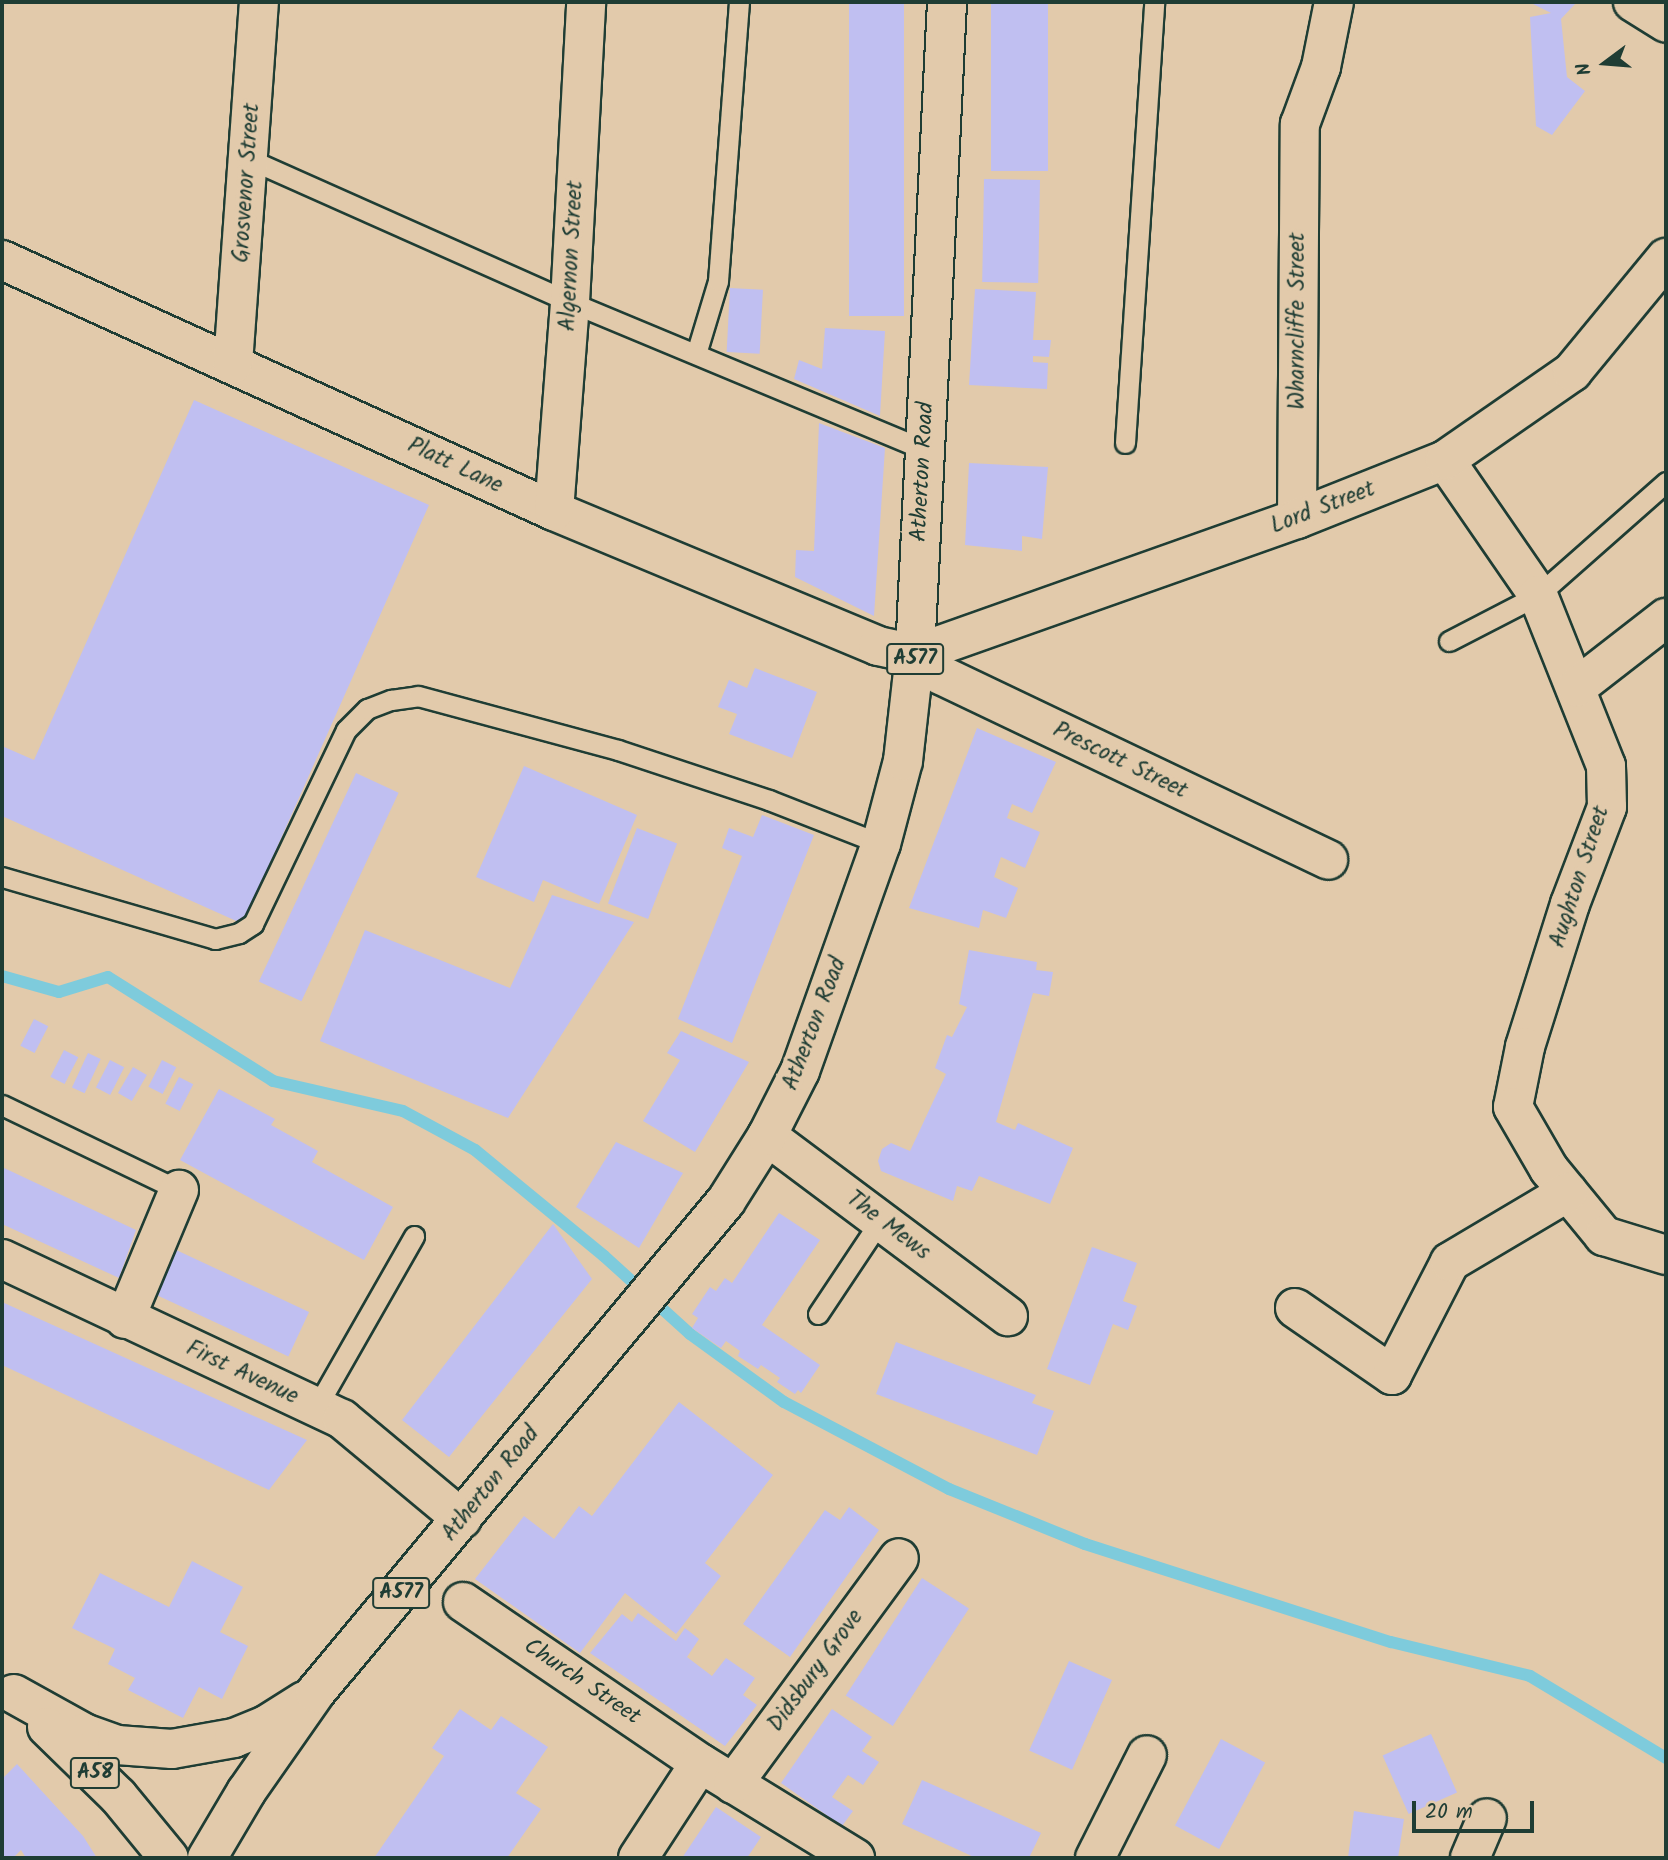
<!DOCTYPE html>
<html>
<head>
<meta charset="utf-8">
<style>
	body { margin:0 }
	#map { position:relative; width:1668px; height:1860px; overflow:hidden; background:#e2caab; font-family:Kalam,sans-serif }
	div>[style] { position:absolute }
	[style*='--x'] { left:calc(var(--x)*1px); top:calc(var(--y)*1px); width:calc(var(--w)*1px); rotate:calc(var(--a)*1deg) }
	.stream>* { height:12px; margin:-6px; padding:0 6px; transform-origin:6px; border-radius:6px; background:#7ecbdc }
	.building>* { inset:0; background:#c0bff1; transform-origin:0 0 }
	.roads { filter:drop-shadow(2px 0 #1f3d34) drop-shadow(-2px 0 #1f3d34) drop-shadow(0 2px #1f3d34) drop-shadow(0 -2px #1f3d34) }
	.service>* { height:19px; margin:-9.5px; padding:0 9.5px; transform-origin:9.5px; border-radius:9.5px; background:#e2caab }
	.minor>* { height:38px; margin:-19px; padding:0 19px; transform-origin:19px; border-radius:19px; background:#e2caab }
	.trunk>* { height:38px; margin:-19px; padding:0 19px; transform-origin:19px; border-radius:19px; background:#e2caab }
	span { translate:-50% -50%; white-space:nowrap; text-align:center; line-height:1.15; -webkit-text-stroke:7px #e2caab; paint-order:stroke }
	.shield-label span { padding:2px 5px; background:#e2caab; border:2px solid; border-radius:5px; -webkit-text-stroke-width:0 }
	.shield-label { font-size:21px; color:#1f3d34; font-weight:700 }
	.street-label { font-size:23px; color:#1f3d34 }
	.frame { position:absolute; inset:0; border:4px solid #1f3d34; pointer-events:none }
	.north { position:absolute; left:1570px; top:28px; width:70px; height:70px; -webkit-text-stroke:5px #e2caab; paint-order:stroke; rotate:254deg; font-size:19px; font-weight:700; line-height:28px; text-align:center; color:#1f3d34 }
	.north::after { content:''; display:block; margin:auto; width:24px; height:32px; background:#1f3d34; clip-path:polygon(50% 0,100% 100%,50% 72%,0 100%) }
	.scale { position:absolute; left:1412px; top:1801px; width:122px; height:32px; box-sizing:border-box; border:4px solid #1f3d34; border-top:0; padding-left:9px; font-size:21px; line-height:24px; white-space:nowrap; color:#1f3d34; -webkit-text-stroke:5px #e2caab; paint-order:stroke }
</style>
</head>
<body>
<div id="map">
	<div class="stream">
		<div style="--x:2;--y:976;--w:59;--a:15.7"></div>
		<div style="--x:59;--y:992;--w:51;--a:-17"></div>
		<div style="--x:108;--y:977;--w:195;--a:32.2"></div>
		<div style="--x:273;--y:1081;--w:133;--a:13"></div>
		<div style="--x:403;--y:1111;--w:82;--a:28.4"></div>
		<div style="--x:475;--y:1150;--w:167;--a:39.4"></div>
		<div style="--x:604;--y:1256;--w:116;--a:42.2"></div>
		<div style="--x:690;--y:1334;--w:116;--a:35.9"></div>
		<div style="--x:784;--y:1402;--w:187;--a:27.8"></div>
		<div style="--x:949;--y:1489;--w:147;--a:22"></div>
		<div style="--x:1085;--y:1544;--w:321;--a:17.8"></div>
		<div style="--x:1391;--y:1642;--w:143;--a:13.7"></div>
		<div style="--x:1530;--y:1676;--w:159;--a:31.1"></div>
	</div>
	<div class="building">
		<div style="left:849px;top:2px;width:55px;height:314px"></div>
		<div style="left:991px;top:2px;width:57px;height:169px"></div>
		<div style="clip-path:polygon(1529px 2px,1575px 4px,1561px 19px,1567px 77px,1585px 91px,1552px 135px,1536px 126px,1530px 17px,1551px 13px)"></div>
		<div style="left:984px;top:179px;width:56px;height:103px;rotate:1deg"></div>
		<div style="left:730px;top:288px;width:33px;height:64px;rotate:3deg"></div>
		<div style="clip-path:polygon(975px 289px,1036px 292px,1033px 340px,1051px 340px,1049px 357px,1033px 356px,1033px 362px,1048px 363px,1047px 389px,969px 385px)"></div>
		<div style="clip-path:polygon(825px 328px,885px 331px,880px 416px,794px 379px,799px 360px,822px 369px)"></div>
		<div style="clip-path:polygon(194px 400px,429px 505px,243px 924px,2px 816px,2px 746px,34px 760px)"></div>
		<div style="clip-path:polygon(819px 423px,885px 448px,874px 616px,795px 577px,796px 550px,814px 551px)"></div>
		<div style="clip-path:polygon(969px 463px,1048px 467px,1042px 539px,1022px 536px,1022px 551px,965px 545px)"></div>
		<div style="clip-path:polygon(755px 668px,817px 692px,792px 758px,729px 734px,737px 714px,718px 707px,729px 680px,747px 688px)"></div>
		<div style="clip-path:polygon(977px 728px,1056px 762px,1032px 813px,1012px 804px,1007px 818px,1040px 832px,1025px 868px,1001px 857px,994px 877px,1018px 888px,1006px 918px,983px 910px,979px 928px,909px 908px)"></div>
		<div style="clip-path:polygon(524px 766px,637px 815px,599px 904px,543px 880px,534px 902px,476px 877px)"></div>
		<div style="left:356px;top:773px;width:47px;height:230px;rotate:25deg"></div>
		<div style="clip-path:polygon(762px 815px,814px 835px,732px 1043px,678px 1019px,742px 856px,722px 848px,729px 828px,753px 837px)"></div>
		<div style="left:637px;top:828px;width:43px;height:81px;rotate:21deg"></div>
		<div style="clip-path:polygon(552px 895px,634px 922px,508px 1118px,320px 1041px,365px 930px,510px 988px)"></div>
		<div style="clip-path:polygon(969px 950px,1037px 962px,1036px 970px,1053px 972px,1049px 996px,1033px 993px,996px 1122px,1015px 1130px,1018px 1123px,1073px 1148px,1050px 1204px,979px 1176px,972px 1191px,957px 1186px,953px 1201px,881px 1171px,878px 1161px,882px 1149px,891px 1143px,910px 1151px,946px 1074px,935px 1068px,947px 1035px,952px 1037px,967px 1007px,959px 1004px)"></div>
		<div style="left:34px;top:1019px;width:16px;height:30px;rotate:27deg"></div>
		<div style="clip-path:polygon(681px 1031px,749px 1062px,695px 1152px,643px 1121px,680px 1060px,667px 1053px)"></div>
		<div style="left:64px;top:1050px;width:16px;height:30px;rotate:27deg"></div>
		<div style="left:88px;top:1053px;width:14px;height:38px;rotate:25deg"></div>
		<div style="left:110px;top:1060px;width:16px;height:31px;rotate:27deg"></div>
		<div style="left:162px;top:1060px;width:16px;height:30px;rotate:27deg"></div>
		<div style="left:133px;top:1067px;width:16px;height:30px;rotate:30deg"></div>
		<div style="left:179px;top:1077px;width:16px;height:30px;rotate:27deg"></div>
		<div style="clip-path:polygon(219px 1089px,275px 1119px,271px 1125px,318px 1151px,312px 1162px,393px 1207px,364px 1260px,180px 1160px)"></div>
		<div style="clip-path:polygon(616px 1142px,683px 1173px,639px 1248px,576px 1207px)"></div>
		<div style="clip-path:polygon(2px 1167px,136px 1230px,119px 1278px,2px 1224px)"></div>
		<div style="clip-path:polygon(779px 1213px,820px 1240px,762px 1325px,820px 1365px,801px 1393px,798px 1390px,795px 1394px,777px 1382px,780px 1378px,761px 1365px,758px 1369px,738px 1356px,740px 1351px,726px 1341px,721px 1348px,692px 1328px,698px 1318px,692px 1314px,710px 1287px,716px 1291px,725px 1278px,732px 1283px)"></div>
		<div style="clip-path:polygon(553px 1224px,592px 1279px,449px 1457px,402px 1420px)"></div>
		<div style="clip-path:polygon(1092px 1247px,1137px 1263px,1123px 1301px,1137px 1306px,1128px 1330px,1113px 1324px,1090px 1385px,1047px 1369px)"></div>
		<div style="left:174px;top:1249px;width:149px;height:49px;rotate:25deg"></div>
		<div style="clip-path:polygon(2px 1302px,307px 1440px,269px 1490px,2px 1365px)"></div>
		<div style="clip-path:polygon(896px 1342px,1036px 1395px,1032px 1403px,1054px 1411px,1037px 1455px,876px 1394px)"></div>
		<div style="clip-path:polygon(679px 1402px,773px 1475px,705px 1563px,721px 1576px,676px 1634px,625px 1593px,580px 1653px,475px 1579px,524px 1516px,554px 1539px,579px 1506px,592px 1516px)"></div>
		<div style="clip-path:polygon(849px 1507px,879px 1530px,790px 1657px,743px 1624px,825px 1510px,840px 1520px)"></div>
		<div style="clip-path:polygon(192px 1561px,243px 1587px,220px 1632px,248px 1646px,222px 1699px,199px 1687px,183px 1718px,128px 1690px,135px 1678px,108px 1664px,115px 1649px,72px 1628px,100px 1573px,169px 1607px)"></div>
		<div style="left:922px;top:1578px;width:56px;height:140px;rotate:33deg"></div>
		<div style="clip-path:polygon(638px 1613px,676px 1641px,685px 1628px,699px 1639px,687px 1657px,712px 1676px,726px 1658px,755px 1678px,743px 1695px,757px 1705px,725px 1746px,590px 1653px,622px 1614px,632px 1622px)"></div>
		<div style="left:1069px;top:1661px;width:47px;height:98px;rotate:24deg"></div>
		<div style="clip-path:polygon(460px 1709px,491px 1730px,501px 1716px,548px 1747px,516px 1793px,541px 1809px,507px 1858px,374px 1858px,444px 1756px,432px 1748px)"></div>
		<div style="clip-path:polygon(832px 1709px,872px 1737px,862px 1751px,879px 1762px,863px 1785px,848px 1775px,832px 1797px,853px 1811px,842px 1826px,781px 1783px)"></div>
		<div style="left:1431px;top:1734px;width:64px;height:53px;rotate:66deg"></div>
		<div style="left:1221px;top:1739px;width:50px;height:98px;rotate:28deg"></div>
		<div style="clip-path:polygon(17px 1764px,83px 1836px,97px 1858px,26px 1858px,21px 1850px,13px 1858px,2px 1858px,2px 1779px)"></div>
		<div style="clip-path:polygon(922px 1780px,1041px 1833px,1029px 1858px,976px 1858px,902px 1824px)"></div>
		<div style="clip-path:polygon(716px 1807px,761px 1837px,747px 1858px,682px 1858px)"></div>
		<div style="clip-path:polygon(1354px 1811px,1404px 1819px,1398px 1858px,1348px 1858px)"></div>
	</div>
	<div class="roads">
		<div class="service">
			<div style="--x:249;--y:159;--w:351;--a:24"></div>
			<div style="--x:570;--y:302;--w:383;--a:22.6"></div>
			<div style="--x:696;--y:354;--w:76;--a:-73.2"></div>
			<div style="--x:718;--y:281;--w:280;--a:-85.7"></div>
			<div style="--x:1125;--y:443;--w:442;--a:-86.2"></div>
			<div style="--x:1449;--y:641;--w:100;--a:-27.3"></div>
			<div style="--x:1538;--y:595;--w:171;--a:-41.4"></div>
			<div style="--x:2;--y:877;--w:222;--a:16.2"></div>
			<div style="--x:215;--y:939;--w:25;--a:-14"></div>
			<div style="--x:239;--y:933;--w:17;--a:-33"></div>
			<div style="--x:253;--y:924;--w:215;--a:-64.4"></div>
			<div style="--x:346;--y:730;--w:30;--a:-45"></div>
			<div style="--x:367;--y:709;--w:26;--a:-21"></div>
			<div style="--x:391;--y:700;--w:27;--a:-8"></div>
			<div style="--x:418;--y:696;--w:207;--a:15.1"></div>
			<div style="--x:618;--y:750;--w:159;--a:18.3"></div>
			<div style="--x:769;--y:800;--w:120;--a:21.4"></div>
			<div style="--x:2;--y:1105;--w:196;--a:25.7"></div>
			<div style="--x:818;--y:1314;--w:112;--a:-56.3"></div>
			<div style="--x:316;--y:1408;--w:198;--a:-60.3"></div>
		</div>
		<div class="minor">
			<div style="--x:1633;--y:2;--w:39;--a:32"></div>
			<div style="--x:2;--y:260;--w:606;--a:24.45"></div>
			<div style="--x:554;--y:511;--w:351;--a:22.6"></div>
			<div style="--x:878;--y:646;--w:38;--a:12"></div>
			<div style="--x:915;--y:654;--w:33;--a:39"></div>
			<div style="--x:941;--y:675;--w:429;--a:25.5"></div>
			<div style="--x:233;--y:364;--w:363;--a:-85.9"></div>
			<div style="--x:1445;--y:460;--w:164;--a:55.4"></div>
			<div style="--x:1538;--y:595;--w:184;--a:68.3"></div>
			<div style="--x:1606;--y:766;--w:41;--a:88.6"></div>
			<div style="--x:1607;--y:807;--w:104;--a:110.9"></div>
			<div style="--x:1570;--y:904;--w:150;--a:107.5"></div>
			<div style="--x:1525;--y:1047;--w:61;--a:101.3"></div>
			<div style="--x:1513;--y:1107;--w:72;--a:59.9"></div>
			<div style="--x:1549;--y:1169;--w:87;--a:50.6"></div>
			<div style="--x:1604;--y:1236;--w:65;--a:17"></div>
			<div style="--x:554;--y:511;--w:210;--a:-85.6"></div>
			<div style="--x:570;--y:302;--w:300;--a:-86.9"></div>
			<div style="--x:1297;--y:519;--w:395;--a:-89.6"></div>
			<div style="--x:1300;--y:124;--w:61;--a:-69.8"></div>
			<div style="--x:1321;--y:67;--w:66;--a:-78.7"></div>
			<div style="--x:915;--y:654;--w:405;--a:-19.5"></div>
			<div style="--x:1297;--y:519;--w:159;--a:-21.7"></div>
			<div style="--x:1445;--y:460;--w:155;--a:-34.7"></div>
			<div style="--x:1572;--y:372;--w:148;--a:-50.5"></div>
			<div style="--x:1577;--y:687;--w:113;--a:-37.8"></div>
			<div style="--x:767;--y:1136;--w:301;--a:36.8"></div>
			<div style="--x:2;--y:1259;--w:376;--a:25.2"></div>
			<div style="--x:342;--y:1419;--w:156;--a:39.8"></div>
			<div style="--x:1295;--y:1308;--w:118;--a:34.6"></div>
			<div style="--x:1392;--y:1375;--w:127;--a:-62.8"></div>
			<div style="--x:1450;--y:1262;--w:137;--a:-30.7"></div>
			<div style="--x:125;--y:1319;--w:140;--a:-67.3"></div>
			<div style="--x:463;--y:1602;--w:287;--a:34.2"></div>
			<div style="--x:700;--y:1763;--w:182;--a:31.5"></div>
			<div style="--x:733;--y:1784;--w:280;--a:-53.7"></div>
			<div style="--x:638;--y:1858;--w:113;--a:-56.9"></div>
			<div style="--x:1095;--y:1858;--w:115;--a:-63.2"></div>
			<div style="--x:1470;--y:1858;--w:43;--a:-67"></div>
		</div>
		<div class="trunk">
			<div style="--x:14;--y:1694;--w:80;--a:29.1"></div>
			<div style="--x:84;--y:1733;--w:35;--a:20"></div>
			<div style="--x:117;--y:1745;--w:55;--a:4.2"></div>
			<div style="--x:172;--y:1749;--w:63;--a:-10.1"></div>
			<div style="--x:234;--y:1738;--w:35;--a:-22"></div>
			<div style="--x:266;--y:1725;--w:45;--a:-32.3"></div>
			<div style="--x:47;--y:1727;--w:99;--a:44.2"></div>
			<div style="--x:118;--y:1796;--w:80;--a:50.6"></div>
			<div style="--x:207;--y:1858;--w:77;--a:-59.4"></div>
			<div style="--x:246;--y:1792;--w:121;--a:-55.1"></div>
			<div style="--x:315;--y:1693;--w:641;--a:-50.13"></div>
			<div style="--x:726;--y:1201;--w:77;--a:-57.8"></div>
			<div style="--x:767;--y:1136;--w:73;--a:-63.1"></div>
			<div style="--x:800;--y:1071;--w:241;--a:-70.4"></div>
			<div style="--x:881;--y:844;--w:86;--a:-75.2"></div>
			<div style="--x:903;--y:761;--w:108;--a:-83.6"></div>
			<div style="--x:915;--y:654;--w:653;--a:-87.19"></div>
		</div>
	</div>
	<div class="shield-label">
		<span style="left:915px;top:659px">A577</span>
		<span style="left:401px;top:1593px">A577</span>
		<span style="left:95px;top:1773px">A58</span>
	</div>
	<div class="street-label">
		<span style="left:247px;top:183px;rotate:-86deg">Grosvenor Street</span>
		<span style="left:572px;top:256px;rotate:-87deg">Algernon Street</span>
		<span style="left:1298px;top:321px;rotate:-90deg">Wharncliffe Street</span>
		<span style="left:455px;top:466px;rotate:25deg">Platt Lane</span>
		<span style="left:923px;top:472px;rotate:-87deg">Atherton Road</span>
		<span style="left:1323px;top:508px;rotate:-21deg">Lord Street</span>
		<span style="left:1120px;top:761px;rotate:26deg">Prescott Street</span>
		<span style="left:1580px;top:877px;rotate:-72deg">Aughton Street</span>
		<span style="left:815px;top:1024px;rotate:-69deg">Atherton Road</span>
		<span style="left:888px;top:1226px;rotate:37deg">The Mews</span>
		<span style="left:242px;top:1373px;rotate:25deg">First Avenue</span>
		<span style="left:491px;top:1484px;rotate:-51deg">Atherton Road</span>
		<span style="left:816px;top:1671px;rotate:-54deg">Didsbury Grove</span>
		<span style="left:582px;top:1682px;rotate:34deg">Church Street</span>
	</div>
	<div class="frame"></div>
	<div class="north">N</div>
	<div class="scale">20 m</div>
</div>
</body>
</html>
